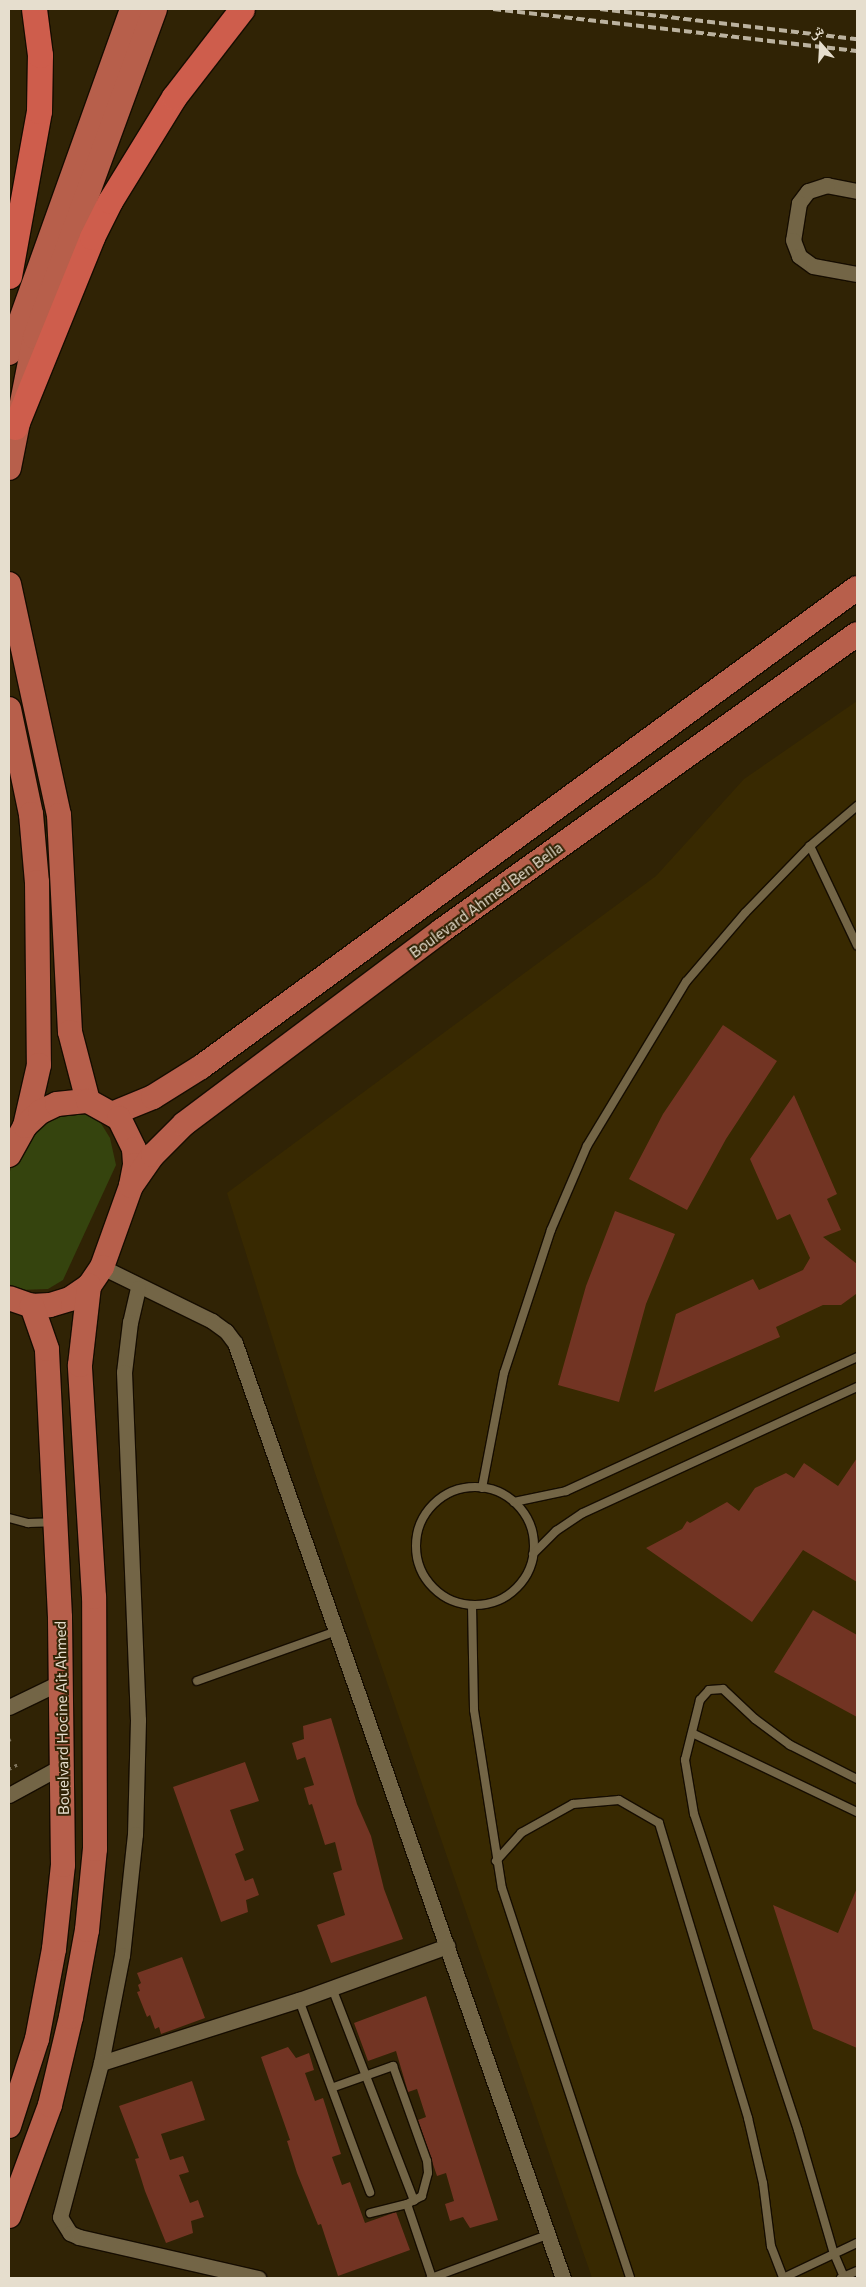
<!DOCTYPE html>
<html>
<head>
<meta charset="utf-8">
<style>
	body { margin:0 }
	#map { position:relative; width:866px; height:2287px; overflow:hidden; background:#302305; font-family:Commissioner,"Noto Naskh Arabic",sans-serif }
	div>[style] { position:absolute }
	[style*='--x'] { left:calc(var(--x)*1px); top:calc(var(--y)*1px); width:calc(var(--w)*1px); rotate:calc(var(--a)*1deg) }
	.built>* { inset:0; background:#382901 }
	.green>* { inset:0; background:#35440e }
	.building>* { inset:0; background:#723423 }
	.path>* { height:3px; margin-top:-1.5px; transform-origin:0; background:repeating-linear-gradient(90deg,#7e735b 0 2.5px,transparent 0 6.5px) }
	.roads { filter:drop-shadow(1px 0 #160d00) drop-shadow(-1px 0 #160d00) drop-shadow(0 1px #160d00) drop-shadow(0 -1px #160d00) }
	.service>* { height:8px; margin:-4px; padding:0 4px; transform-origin:4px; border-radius:4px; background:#736546 }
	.service>.ring { margin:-4px; padding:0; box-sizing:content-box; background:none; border:8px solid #736546; border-radius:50% }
	.minor>* { height:15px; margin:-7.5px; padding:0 7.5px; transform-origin:7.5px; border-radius:7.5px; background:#736546 }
	.primary>* { height:24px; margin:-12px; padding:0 12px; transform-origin:12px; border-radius:12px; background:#b75f4b }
	.trunk>* { height:25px; margin:-12.5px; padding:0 12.5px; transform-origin:12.5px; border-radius:12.5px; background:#ce5d4c }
	.rail>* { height:4px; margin-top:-2px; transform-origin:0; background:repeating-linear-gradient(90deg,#bbb29f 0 8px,transparent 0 12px) }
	span { translate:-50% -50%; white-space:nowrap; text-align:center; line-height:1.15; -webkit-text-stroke:4px #302305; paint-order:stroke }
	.street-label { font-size:15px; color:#e6dece }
	.frame { position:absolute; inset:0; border:10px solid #e6dece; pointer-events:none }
	.north { position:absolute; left:796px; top:20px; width:50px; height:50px; -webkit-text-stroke:4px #302305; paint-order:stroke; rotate:341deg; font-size:14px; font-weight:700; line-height:20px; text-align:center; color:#e6dece }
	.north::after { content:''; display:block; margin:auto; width:18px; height:22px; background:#e6dece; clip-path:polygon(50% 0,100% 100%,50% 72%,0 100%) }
</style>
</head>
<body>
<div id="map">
	<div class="built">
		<div style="clip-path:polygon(857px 701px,857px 2278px,592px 2278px,314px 1470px,227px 1193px,656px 876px,744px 779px)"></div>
	</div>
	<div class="green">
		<div style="clip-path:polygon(87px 1112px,97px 1117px,110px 1138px,116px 1165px,63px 1280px,48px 1289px,19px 1290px,9px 1284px,9px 1174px,22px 1137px,44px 1117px)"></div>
	</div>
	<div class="building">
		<div style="clip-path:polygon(723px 1025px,777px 1061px,726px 1139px,687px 1210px,629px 1179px,663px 1114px)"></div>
		<div style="clip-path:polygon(794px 1095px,837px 1194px,827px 1199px,841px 1230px,823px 1237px,857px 1264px,856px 1294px,841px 1305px,823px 1305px,776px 1327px,780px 1337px,654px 1392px,676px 1314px,753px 1279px,759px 1290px,803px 1270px,810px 1258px,790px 1214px,777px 1220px,750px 1159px)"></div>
		<div style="clip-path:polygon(615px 1211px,675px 1234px,646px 1304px,619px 1402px,558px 1385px,586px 1286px)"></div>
		<div style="clip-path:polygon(857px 1458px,857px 1582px,803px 1550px,752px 1622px,646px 1548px,682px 1529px,687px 1521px,690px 1523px,727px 1502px,739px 1511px,755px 1488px,786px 1473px,794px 1478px,804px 1463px,838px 1486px)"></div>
		<div style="clip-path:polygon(813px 1610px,857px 1635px,857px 1717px,774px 1672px)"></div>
		<div style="clip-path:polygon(331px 1718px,357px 1804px,371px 1836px,384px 1889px,403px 1939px,331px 1963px,317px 1925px,345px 1915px,333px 1873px,342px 1870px,335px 1842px,325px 1845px,312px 1804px,309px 1805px,304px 1788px,314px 1785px,305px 1757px,297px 1760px,292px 1743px,304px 1739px,303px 1726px)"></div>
		<div style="clip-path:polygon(245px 1762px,259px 1801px,230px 1810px,244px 1850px,235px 1854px,245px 1881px,253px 1878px,259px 1895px,246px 1900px,248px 1912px,221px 1922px,173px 1787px)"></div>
		<div style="clip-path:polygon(857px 1888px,857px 2048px,813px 2029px,773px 1905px,838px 1933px)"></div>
		<div style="clip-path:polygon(182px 1957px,205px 2018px,161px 2034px,159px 2027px,155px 2029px,150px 2015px,147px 2017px,137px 1992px,140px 1991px,138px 1985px,141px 1983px,137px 1973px)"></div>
		<div style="clip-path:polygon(426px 1996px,498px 2220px,470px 2228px,463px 2217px,450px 2221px,445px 2204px,454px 2201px,446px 2173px,437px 2176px,418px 2120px,426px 2117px,417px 2089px,408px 2092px,396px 2051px,368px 2061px,354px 2023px)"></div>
		<div style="clip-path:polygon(288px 2047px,296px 2058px,309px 2053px,314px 2070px,305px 2073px,315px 2101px,323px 2098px,341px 2154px,332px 2157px,342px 2185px,350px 2182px,365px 2223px,396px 2212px,410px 2250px,338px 2276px,321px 2224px,318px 2225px,297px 2173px,287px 2141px,290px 2140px,261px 2057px)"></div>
		<div style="clip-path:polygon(192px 2081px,205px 2120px,161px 2134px,170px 2160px,183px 2156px,189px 2172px,179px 2175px,190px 2203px,198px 2200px,204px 2217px,191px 2221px,193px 2233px,166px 2243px,145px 2191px,135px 2159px,139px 2158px,119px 2106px)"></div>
	</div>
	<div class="path">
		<div style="--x:9;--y:1740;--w:2;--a:-27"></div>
		<div style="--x:9;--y:1769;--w:10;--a:-29"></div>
	</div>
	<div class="roads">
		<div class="service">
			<div style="--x:810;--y:846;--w:110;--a:64.6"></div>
			<div class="ring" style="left:416px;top:1487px;width:110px;height:110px"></div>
			<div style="--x:482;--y:1488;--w:117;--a:-79.2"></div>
			<div style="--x:504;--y:1373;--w:151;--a:-71.8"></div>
			<div style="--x:551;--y:1230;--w:91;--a:-66.8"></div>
			<div style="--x:587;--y:1146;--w:192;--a:-58.9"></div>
			<div style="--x:686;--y:982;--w:91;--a:-49.5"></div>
			<div style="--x:745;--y:913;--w:93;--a:-45.9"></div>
			<div style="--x:810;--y:846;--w:62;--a:-40.4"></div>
			<div style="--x:514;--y:1502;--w:53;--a:-11.9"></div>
			<div style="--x:566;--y:1491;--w:320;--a:-24.7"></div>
			<div style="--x:9;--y:1518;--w:20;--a:15"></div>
			<div style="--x:28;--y:1523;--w:25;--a:-2"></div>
			<div style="--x:533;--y:1554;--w:33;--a:-45"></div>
			<div style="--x:556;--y:1531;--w:32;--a:-34"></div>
			<div style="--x:583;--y:1513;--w:302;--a:-24.7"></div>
			<div style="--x:472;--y:1605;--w:105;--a:88.9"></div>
			<div style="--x:474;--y:1710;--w:180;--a:81.1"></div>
			<div style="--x:502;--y:1888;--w:410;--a:71.8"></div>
			<div style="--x:197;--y:1681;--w:145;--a:-19.7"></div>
			<div style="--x:692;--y:1733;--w:183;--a:25.6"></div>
			<div style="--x:496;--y:1861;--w:38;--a:-48"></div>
			<div style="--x:521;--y:1833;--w:60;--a:-29.1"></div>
			<div style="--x:573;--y:1804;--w:46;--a:-5"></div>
			<div style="--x:619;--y:1800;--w:46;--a:29.9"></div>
			<div style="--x:659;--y:1823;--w:308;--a:73.2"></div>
			<div style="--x:748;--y:2118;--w:67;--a:77"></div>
			<div style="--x:763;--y:2183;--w:64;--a:82.8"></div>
			<div style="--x:771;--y:2246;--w:34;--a:69"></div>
			<div style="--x:332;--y:1988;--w:228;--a:68.9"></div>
			<div style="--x:299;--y:2000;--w:205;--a:69.7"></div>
			<div style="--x:334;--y:2087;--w:63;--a:-19.6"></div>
			<div style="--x:393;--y:2066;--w:101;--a:70.3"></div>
			<div style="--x:427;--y:2161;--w:12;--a:85"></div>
			<div style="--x:428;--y:2173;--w:24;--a:105"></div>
			<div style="--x:422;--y:2196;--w:17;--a:152"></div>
			<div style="--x:407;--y:2204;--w:38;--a:166"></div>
			<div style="--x:407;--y:2204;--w:78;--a:71.3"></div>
			<div style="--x:844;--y:2277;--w:25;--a:-113"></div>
			<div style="--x:834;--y:2254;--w:129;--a:-106.2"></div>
			<div style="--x:798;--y:2130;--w:333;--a:-108.2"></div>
			<div style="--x:694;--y:1814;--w:55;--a:-99.5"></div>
			<div style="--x:685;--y:1760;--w:62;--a:-76"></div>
			<div style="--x:700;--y:1700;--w:13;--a:-48"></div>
			<div style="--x:709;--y:1690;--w:14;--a:-4"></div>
			<div style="--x:723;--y:1689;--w:44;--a:43.2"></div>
			<div style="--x:755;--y:1719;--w:44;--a:36.6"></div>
			<div style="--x:790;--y:1745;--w:75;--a:26.9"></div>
			<div style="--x:431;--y:2278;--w:124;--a:-20.3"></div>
			<div style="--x:783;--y:2278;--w:82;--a:-25.3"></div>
			<div style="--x:841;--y:2278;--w:17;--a:-24"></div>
		</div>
		<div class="minor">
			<div style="--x:857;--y:191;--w:31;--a:-169"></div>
			<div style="--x:827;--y:185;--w:20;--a:162"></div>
			<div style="--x:808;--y:191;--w:15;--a:127"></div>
			<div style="--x:799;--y:203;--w:37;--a:99"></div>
			<div style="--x:793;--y:240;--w:17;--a:69"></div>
			<div style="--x:799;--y:256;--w:17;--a:36"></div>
			<div style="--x:813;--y:266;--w:45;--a:10.3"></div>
			<div style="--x:102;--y:1267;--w:123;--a:26.1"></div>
			<div style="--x:212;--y:1321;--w:17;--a:36"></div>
			<div style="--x:226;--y:1331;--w:15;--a:53"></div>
			<div style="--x:235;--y:1343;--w:991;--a:70.67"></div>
			<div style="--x:138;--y:1288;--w:35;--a:103"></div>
			<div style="--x:130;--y:1322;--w:50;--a:96.8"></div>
			<div style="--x:124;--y:1372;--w:348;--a:87.7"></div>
			<div style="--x:138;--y:1720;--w:114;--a:91.5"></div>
			<div style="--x:135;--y:1834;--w:122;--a:96.1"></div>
			<div style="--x:122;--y:1955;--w:110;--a:101"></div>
			<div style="--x:101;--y:2063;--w:159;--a:104.9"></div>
			<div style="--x:60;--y:2217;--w:19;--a:58"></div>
			<div style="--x:70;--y:2233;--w:10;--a:24"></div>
			<div style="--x:79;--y:2237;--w:184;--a:12.9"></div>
			<div style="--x:9;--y:1707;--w:58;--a:-25.7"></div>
			<div style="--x:9;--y:1795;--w:60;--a:-28.7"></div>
			<div style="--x:101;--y:2063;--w:208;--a:-17.7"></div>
			<div style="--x:299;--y:2000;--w:158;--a:-20"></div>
		</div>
		<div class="primary">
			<div style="--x:9;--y:353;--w:365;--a:-70.3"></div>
			<div style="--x:9;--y:468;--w:134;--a:-78.8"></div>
			<div style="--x:35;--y:337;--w:349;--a:-69.9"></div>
			<div style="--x:9;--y:584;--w:236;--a:77.8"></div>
			<div style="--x:59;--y:815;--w:217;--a:87.1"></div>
			<div style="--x:70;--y:1032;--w:71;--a:75.4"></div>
			<div style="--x:9;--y:709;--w:107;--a:78.2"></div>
			<div style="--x:31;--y:814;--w:68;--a:85"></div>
			<div style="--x:37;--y:882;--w:183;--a:89.4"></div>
			<div style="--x:39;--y:1065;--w:63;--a:102.9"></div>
			<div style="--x:114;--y:1113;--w:42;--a:-22.3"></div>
			<div style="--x:153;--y:1097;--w:57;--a:-32"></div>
			<div style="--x:201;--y:1067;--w:812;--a:-36.14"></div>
			<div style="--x:9;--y:1155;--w:33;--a:-61"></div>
			<div style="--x:25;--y:1126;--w:21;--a:-43"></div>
			<div style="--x:40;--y:1112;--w:19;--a:-25"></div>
			<div style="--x:57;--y:1104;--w:31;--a:-6"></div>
			<div style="--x:88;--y:1101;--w:35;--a:29"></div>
			<div style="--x:119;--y:1118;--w:34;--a:64"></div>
			<div style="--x:134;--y:1149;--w:16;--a:86"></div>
			<div style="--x:135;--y:1165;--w:21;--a:101"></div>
			<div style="--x:131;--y:1186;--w:86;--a:109.7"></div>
			<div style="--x:102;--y:1267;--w:23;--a:124"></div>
			<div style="--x:89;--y:1286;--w:23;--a:146"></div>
			<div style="--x:70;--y:1299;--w:21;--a:163"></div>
			<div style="--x:50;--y:1305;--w:18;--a:177"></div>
			<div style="--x:32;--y:1306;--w:24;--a:-161"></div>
			<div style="--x:131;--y:1186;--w:38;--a:-55"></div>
			<div style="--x:153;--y:1155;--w:44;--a:-45"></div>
			<div style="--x:184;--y:1124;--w:321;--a:-36.9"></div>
			<div style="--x:441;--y:931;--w:511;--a:-35.52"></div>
			<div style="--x:9;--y:2126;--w:91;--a:-72.2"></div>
			<div style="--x:37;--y:2039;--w:92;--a:-79.3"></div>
			<div style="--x:54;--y:1949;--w:84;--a:-83.9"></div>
			<div style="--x:63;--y:1865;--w:248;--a:-90.7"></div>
			<div style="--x:60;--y:1617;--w:268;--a:-92.8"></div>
			<div style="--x:47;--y:1349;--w:46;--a:-109.2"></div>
			<div style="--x:9;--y:2216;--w:118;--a:-69.7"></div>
			<div style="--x:50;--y:2105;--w:90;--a:-76.6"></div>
			<div style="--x:71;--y:2017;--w:88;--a:-79.6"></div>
			<div style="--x:87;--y:1930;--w:81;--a:-84.4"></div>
			<div style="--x:95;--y:1849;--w:252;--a:-90.2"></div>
			<div style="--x:94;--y:1597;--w:232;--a:-93.5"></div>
			<div style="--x:80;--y:1365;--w:80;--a:-83.5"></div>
		</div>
		<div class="trunk">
			<div style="--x:9;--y:276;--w:168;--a:-79.7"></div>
			<div style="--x:39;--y:111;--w:56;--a:-89"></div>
			<div style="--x:40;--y:55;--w:46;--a:-97.4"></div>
			<div style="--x:15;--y:427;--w:205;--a:-67.9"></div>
			<div style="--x:92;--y:237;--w:40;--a:-63.4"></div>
			<div style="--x:110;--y:201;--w:122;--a:-58.4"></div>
			<div style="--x:174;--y:97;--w:111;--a:-52.3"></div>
		</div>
	</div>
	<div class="rail">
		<div style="--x:493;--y:9;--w:366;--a:6.6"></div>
		<div style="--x:600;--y:9;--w:259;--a:6.7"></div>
	</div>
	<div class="street-label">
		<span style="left:486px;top:900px;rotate:-36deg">Boulevard Ahmed Ben Bella</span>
		<span style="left:62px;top:1718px;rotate:-91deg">Bouelvard Hocine Ait Ahmed</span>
	</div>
	<div class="frame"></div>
	<div class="north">ش</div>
</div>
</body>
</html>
